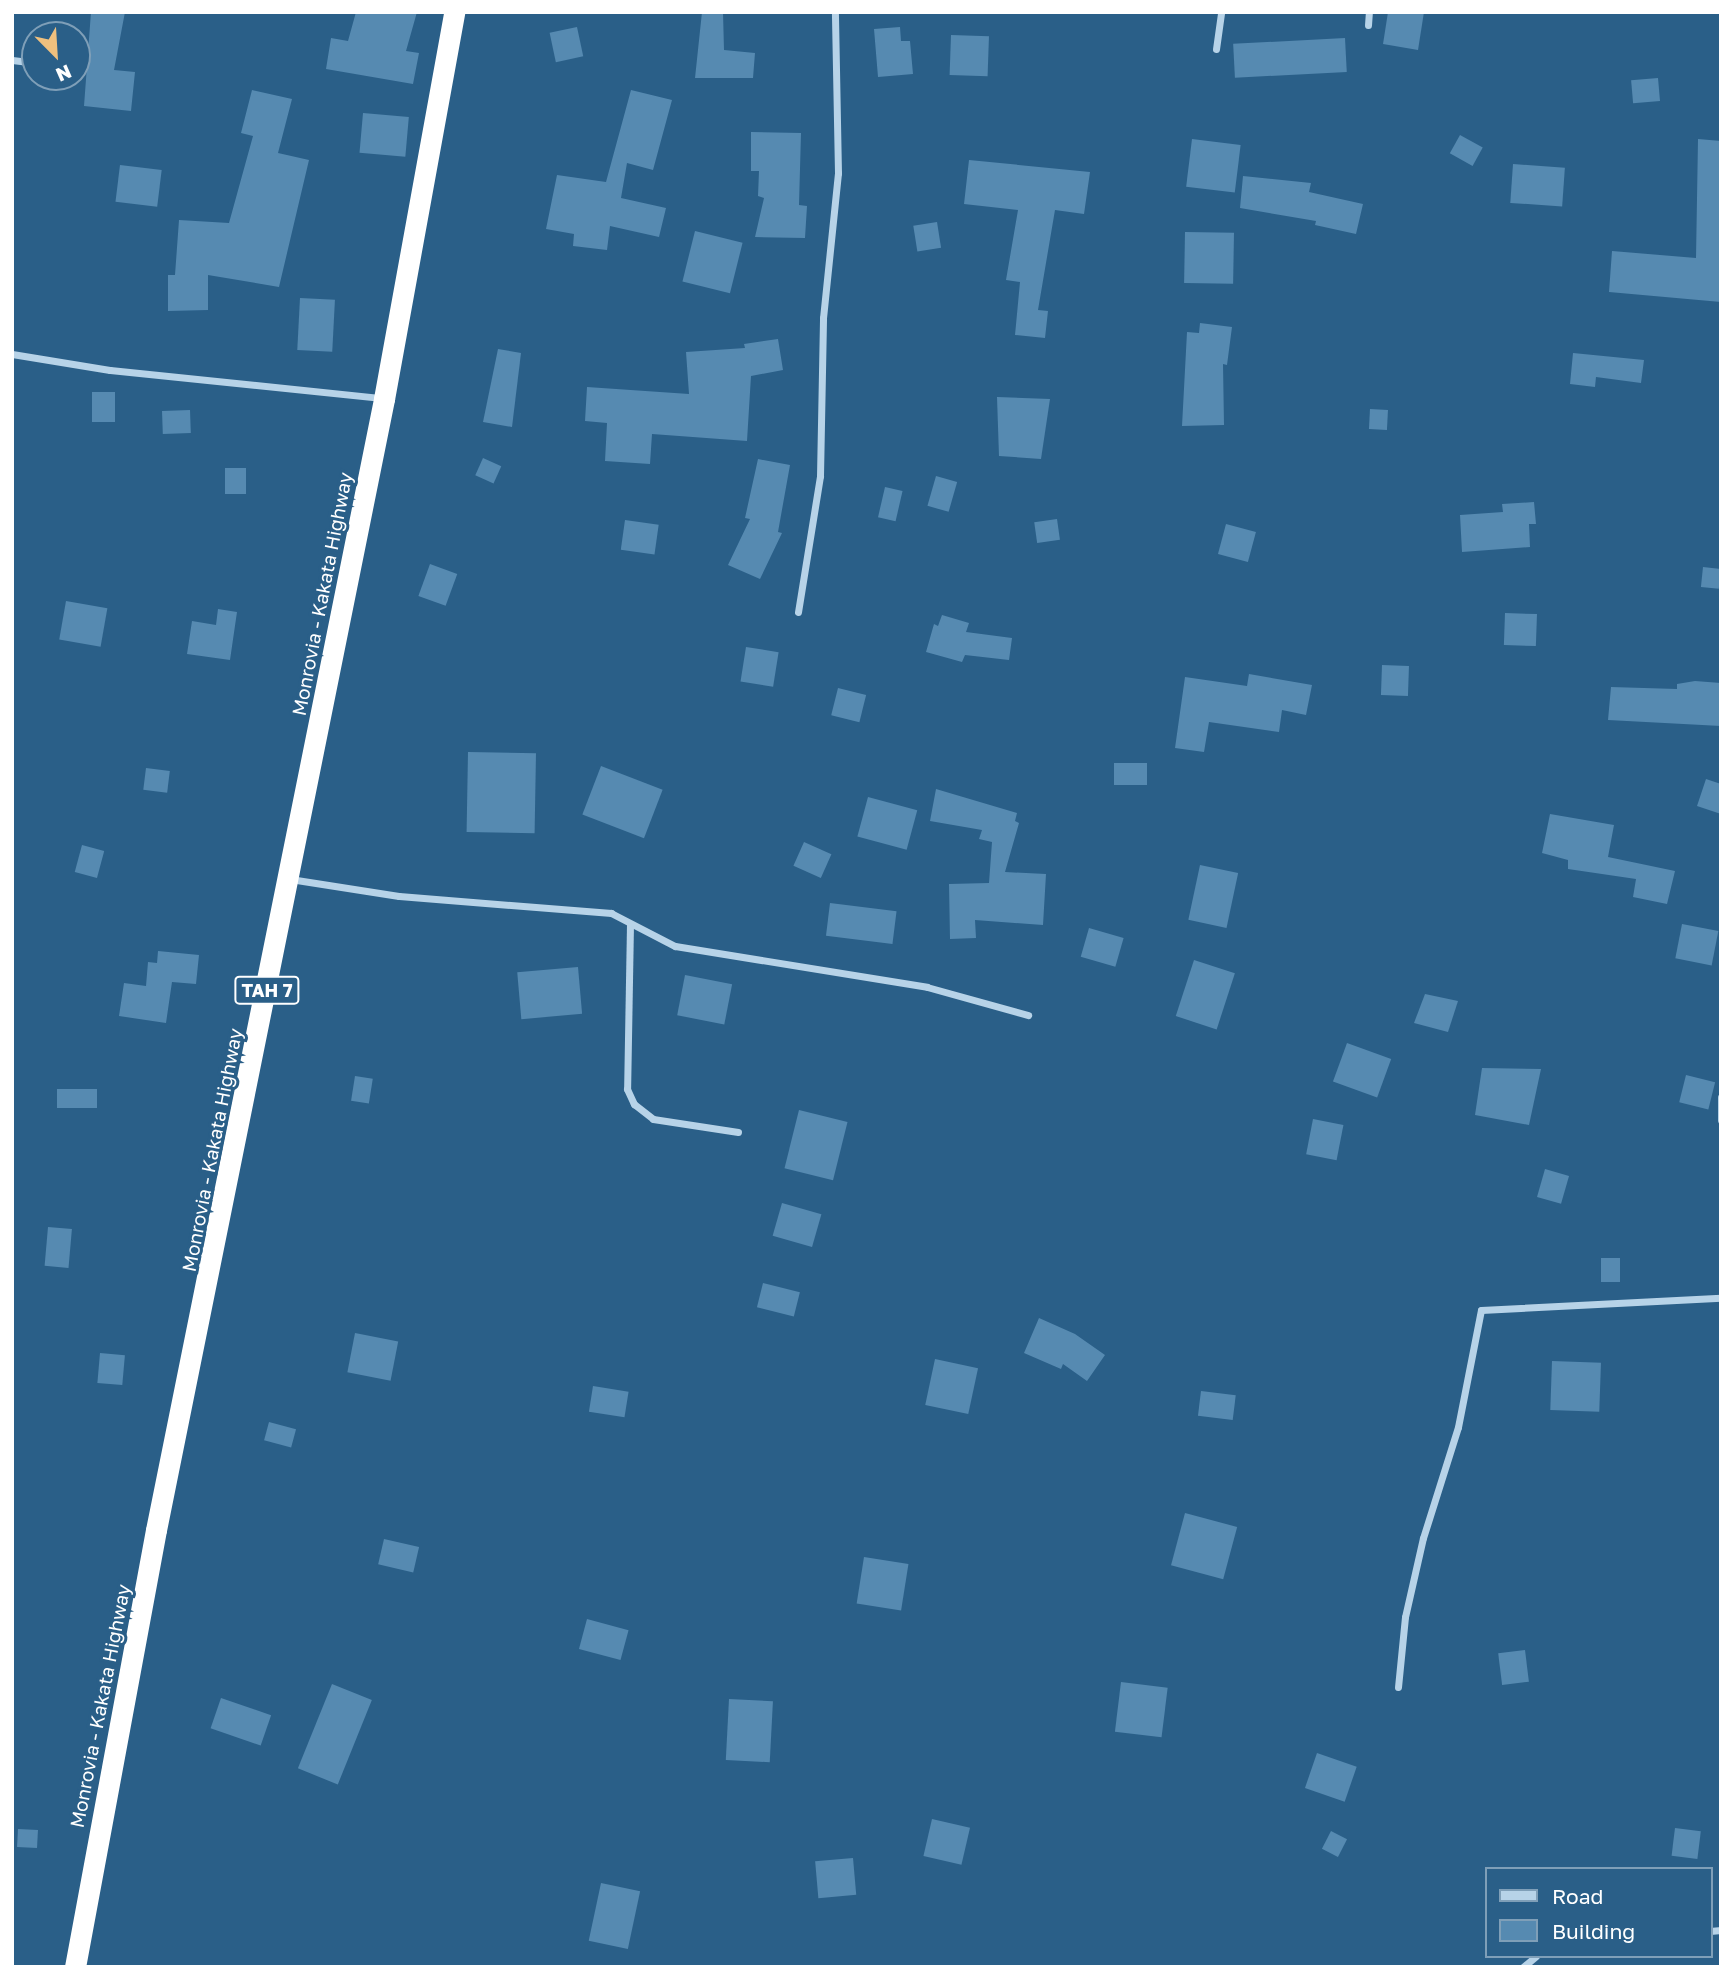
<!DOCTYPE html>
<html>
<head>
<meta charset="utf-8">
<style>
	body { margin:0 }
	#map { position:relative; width:1733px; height:1979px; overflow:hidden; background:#2a5f88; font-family:"Golos Text",sans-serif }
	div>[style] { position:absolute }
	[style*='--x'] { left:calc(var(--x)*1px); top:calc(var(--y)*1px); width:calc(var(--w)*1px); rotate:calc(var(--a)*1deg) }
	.building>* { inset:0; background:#568ab1; transform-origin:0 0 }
	.street>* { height:7px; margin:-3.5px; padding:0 3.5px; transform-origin:3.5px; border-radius:3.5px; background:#b7d3e8 }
	.highway>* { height:21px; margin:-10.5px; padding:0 10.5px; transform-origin:10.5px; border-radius:10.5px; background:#fff }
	span { translate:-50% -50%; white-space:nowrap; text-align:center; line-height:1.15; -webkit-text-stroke:6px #2a5f88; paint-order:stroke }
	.shield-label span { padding:2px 5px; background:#2a5f88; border:2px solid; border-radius:5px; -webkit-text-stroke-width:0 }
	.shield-label { font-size:18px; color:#fff; font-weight:700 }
	.street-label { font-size:19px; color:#fff }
	.frame { position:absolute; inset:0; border:14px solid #fff; pointer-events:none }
	.legend { position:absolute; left:1485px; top:1867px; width:228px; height:91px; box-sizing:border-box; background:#2a5f88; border:2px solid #7f9fb8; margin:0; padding:9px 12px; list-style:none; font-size:21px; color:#fff }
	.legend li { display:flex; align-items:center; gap:14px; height:35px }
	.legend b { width:35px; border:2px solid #7f9fb8 }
	.north { position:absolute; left:21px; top:21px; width:70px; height:70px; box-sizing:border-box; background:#2a5f88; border:2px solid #7f9fb8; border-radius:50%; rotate:156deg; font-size:19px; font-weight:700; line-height:28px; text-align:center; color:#fff }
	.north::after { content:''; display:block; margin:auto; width:24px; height:32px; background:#efc07e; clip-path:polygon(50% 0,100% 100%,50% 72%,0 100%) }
</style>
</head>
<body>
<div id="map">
	<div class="building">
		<div style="clip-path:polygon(91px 12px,125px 12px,114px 70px,135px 72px,131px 111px,84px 106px)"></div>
		<div style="clip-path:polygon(356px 12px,417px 12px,406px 51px,419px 53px,413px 84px,326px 69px,331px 38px,348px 41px)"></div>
		<div style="clip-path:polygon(702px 12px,723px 12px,724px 50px,755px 53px,753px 78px,695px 78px)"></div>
		<div style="clip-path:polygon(1388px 12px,1424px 12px,1418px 50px,1383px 44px)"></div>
		<div style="left:577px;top:27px;width:30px;height:28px;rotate:78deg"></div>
		<div style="clip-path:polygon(900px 27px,901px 41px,910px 41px,913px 74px,878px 77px,874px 29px)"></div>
		<div style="left:951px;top:35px;width:38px;height:40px;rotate:2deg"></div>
		<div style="left:1345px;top:38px;width:34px;height:112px;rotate:87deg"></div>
		<div style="left:1658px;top:78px;width:23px;height:27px;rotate:85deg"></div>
		<div style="clip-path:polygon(252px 90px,292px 99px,278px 153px,309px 160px,279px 287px,208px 275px,208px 310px,168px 311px,168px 275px,175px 275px,179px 220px,229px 223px,253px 136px,241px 133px)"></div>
		<div style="clip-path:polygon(631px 90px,672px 100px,653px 170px,627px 163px,621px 198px,666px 208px,659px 237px,610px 226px,607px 250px,573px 246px,574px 234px,546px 229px,557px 175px,606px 182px)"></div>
		<div style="left:363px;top:113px;width:46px;height:40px;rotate:5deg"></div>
		<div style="clip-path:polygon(751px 132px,801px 133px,799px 205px,807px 206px,805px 238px,755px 237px,764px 198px,758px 196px,759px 171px,751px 171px)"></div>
		<div style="left:1460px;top:135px;width:26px;height:21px;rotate:29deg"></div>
		<div style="left:1192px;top:139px;width:49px;height:48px;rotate:7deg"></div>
		<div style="clip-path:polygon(1698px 139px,1721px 141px,1721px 302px,1609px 292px,1612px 251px,1696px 258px)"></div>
		<div style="clip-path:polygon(969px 160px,1090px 172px,1084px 214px,1055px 210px,1038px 310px,1048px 311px,1045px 338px,1015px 335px,1020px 282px,1006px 280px,1018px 210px,964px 204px)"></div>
		<div style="left:1513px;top:164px;width:52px;height:39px;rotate:4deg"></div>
		<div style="left:120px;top:165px;width:42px;height:37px;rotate:7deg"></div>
		<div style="clip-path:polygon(1243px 176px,1311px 183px,1309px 192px,1363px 204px,1356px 234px,1315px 225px,1316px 221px,1240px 208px)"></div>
		<div style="left:937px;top:222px;width:26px;height:24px;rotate:81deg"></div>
		<div style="left:695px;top:231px;width:49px;height:52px;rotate:14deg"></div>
		<div style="left:1185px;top:232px;width:49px;height:51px;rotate:1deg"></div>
		<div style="left:300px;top:298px;width:35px;height:52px;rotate:3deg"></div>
		<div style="clip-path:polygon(1200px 323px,1232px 327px,1227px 365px,1223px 364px,1224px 425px,1182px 426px,1187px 332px,1199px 333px)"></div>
		<div style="clip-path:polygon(778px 339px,783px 370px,751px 376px,747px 441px,652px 434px,650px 464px,605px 461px,607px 423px,585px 421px,587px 387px,689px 394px,686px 352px,745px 348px,744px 344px)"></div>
		<div style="clip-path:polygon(498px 349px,521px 353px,512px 427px,483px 422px)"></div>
		<div style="clip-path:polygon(1573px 353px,1644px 360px,1641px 383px,1596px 377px,1595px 387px,1570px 384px)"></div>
		<div style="left:92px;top:392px;width:23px;height:30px"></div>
		<div style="clip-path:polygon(997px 397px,1050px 399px,1041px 459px,999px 456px)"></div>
		<div style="left:1370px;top:409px;width:18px;height:20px;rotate:3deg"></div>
		<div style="left:190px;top:410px;width:23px;height:28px;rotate:88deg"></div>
		<div style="left:483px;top:458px;width:20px;height:19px;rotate:24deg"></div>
		<div style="clip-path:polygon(758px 459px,790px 465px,778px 532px,782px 533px,760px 579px,728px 565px,750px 519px,745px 518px)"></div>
		<div style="left:225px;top:468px;width:21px;height:26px"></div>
		<div style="left:936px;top:476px;width:22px;height:31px;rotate:16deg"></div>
		<div style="left:885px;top:487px;width:18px;height:31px;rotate:13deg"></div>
		<div style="clip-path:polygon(1534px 502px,1536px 524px,1529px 524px,1530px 547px,1462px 552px,1460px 515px,1503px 512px,1502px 504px)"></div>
		<div style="left:1057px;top:519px;width:21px;height:23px;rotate:82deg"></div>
		<div style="left:625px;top:520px;width:34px;height:30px;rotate:8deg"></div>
		<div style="left:1226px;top:524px;width:31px;height:31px;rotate:15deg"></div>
		<div style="left:430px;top:564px;width:29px;height:34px;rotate:20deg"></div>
		<div style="left:1703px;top:567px;width:18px;height:20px;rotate:6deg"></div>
		<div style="left:66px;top:601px;width:42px;height:39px;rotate:10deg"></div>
		<div style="clip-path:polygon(218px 609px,237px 612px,230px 660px,187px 654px,192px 621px,216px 625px)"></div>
		<div style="left:1505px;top:613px;width:32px;height:32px;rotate:2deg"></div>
		<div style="clip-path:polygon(942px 615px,969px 623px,966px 632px,1012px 638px,1009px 660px,965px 655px,962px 662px,926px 652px,934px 624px,938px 626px)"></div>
		<div style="left:746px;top:647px;width:33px;height:35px;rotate:9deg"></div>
		<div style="left:1382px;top:665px;width:27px;height:30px;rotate:2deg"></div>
		<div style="clip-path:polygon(1249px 674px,1312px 685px,1306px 715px,1282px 710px,1279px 732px,1209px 722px,1204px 752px,1175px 748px,1185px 677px,1247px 686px)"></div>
		<div style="clip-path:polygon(1695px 681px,1721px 683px,1721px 726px,1608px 720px,1611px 687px,1677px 689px,1677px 684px)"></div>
		<div style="left:838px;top:688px;width:29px;height:28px;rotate:14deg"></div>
		<div style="left:468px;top:752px;width:68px;height:80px;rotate:1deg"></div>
		<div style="left:1114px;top:763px;width:33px;height:22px"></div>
		<div style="left:601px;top:766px;width:66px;height:52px;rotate:21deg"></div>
		<div style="left:146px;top:768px;width:24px;height:22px;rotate:7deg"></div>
		<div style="clip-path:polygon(1706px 779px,1721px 784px,1721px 814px,1697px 806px)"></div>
		<div style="clip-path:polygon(936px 789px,1017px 813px,1015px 821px,1019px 823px,1005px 872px,1046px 874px,1043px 925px,975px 920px,976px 938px,950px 939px,949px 884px,989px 883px,992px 842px,979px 839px,982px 830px,930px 821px)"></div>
		<div style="left:868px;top:797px;width:51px;height:41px;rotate:15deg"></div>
		<div style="clip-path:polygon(1550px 814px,1614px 825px,1608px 857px,1675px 871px,1667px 904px,1633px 897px,1636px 879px,1568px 869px,1568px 860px,1542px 853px)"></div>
		<div style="left:804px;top:842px;width:30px;height:26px;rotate:24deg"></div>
		<div style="left:82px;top:845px;width:23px;height:28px;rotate:15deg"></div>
		<div style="left:1200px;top:865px;width:39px;height:56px;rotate:12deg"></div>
		<div style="left:830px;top:903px;width:67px;height:33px;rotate:7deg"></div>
		<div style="left:1682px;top:924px;width:37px;height:35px;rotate:11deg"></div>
		<div style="left:1089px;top:928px;width:36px;height:30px;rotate:16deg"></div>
		<div style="clip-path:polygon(158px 951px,199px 955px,196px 984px,172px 982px,166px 1023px,119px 1016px,124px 983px,146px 986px,148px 962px,157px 963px)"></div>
		<div style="left:1194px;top:960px;width:43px;height:59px;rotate:18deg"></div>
		<div style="left:578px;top:967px;width:47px;height:61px;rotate:85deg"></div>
		<div style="left:685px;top:975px;width:48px;height:41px;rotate:11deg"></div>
		<div style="clip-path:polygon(1425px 994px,1458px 1001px,1448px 1032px,1414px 1023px)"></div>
		<div style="left:1347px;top:1043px;width:47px;height:41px;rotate:20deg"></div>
		<div style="clip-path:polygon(1482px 1068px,1541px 1069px,1529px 1125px,1475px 1115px)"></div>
		<div style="left:1686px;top:1075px;width:30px;height:28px;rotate:14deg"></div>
		<div style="left:355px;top:1076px;width:18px;height:25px;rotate:9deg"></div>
		<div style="left:97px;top:1089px;width:19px;height:40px;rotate:90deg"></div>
		<div style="left:799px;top:1110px;width:50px;height:60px;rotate:14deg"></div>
		<div style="left:1313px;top:1119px;width:31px;height:36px;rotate:11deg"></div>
		<div style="left:1545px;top:1169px;width:25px;height:29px;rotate:16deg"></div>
		<div style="left:782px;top:1203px;width:41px;height:34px;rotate:16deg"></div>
		<div style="left:48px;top:1227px;width:24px;height:39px;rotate:5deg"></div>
		<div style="left:1620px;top:1258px;width:24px;height:19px;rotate:90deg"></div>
		<div style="left:763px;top:1283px;width:38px;height:25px;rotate:14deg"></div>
		<div style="clip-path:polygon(1039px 1318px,1075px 1334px,1105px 1355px,1087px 1381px,1063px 1364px,1061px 1369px,1024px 1353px)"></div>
		<div style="left:355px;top:1333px;width:44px;height:40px;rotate:11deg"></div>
		<div style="left:100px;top:1353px;width:25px;height:30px;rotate:5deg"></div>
		<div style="left:935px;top:1359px;width:44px;height:47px;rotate:12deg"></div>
		<div style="left:1552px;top:1361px;width:49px;height:49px;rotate:2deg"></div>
		<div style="left:593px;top:1386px;width:36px;height:26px;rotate:9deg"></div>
		<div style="left:1201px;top:1391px;width:35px;height:25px;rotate:7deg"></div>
		<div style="left:269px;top:1422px;width:28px;height:19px;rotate:15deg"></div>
		<div style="left:1185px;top:1513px;width:54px;height:54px;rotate:15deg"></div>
		<div style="left:384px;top:1539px;width:36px;height:26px;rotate:13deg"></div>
		<div style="left:864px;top:1557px;width:45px;height:47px;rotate:9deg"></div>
		<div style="left:587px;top:1619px;width:43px;height:31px;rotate:15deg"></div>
		<div style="left:1525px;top:1650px;width:32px;height:27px;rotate:83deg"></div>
		<div style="left:1121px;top:1682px;width:47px;height:50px;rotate:7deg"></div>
		<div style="left:332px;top:1684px;width:43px;height:91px;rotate:22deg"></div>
		<div style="left:221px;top:1698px;width:53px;height:32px;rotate:19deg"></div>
		<div style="left:729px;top:1699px;width:44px;height:61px;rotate:3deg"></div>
		<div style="left:1317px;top:1753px;width:42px;height:37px;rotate:19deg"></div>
		<div style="left:932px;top:1819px;width:39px;height:38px;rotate:13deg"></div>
		<div style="left:1675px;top:1828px;width:26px;height:28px;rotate:7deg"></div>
		<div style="left:18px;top:1829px;width:20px;height:18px;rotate:3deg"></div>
		<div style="left:1331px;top:1831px;width:18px;height:20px;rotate:27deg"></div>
		<div style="left:853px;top:1858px;width:37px;height:38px;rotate:85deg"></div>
		<div style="left:601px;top:1883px;width:40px;height:59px;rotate:12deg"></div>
	</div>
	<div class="street">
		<div style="--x:1368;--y:25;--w:13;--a:-86"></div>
		<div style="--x:1216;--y:49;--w:37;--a:-82"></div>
		<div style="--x:12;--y:60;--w:23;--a:7"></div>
		<div style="--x:12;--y:354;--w:99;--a:9.3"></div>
		<div style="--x:110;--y:370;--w:271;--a:5.9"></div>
		<div style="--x:798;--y:612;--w:138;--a:-80.8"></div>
		<div style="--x:820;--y:476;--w:158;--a:-88.9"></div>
		<div style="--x:823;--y:318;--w:146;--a:-84.1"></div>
		<div style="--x:838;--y:173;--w:161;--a:-91.1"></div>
		<div style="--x:290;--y:879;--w:110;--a:8.9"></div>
		<div style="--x:399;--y:896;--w:213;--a:4.6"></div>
		<div style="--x:611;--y:913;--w:72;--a:27.3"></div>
		<div style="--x:675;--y:946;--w:255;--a:9.2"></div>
		<div style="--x:927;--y:987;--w:105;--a:15.5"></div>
		<div style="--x:630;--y:924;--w:165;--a:91"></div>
		<div style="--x:627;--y:1089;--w:17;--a:65"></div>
		<div style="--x:634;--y:1104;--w:24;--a:38"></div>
		<div style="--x:653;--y:1119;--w:86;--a:8.7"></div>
		<div style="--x:1721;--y:1097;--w:23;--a:90"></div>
		<div style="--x:1398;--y:1687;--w:70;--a:-84.3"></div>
		<div style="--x:1405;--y:1617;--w:81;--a:-77.2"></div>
		<div style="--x:1423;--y:1538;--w:116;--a:-72.5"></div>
		<div style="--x:1458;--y:1427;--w:119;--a:-78.9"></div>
		<div style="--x:1481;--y:1310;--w:240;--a:-2.9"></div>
		<div style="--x:1710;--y:1931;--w:11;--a:-5"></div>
		<div style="--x:1523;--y:1967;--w:17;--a:-40"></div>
	</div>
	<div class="highway">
		<div style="--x:75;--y:1967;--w:444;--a:-79.5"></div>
		<div style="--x:156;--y:1530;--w:1154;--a:-78.6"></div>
		<div style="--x:384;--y:399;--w:393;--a:-79.7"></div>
	</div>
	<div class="shield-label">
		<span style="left:267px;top:990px">TAH 7</span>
	</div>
	<div class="street-label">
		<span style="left:322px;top:594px;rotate:-79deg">Monrovia - Kakata Highway</span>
		<span style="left:212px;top:1150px;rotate:-79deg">Monrovia - Kakata Highway</span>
		<span style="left:100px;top:1706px;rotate:-79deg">Monrovia - Kakata Highway</span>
	</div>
	<div class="frame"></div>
	<ul class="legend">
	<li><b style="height:9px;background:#b7d3e8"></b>Road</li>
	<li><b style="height:19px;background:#568ab1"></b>Building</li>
	</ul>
	<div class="north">N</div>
</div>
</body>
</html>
